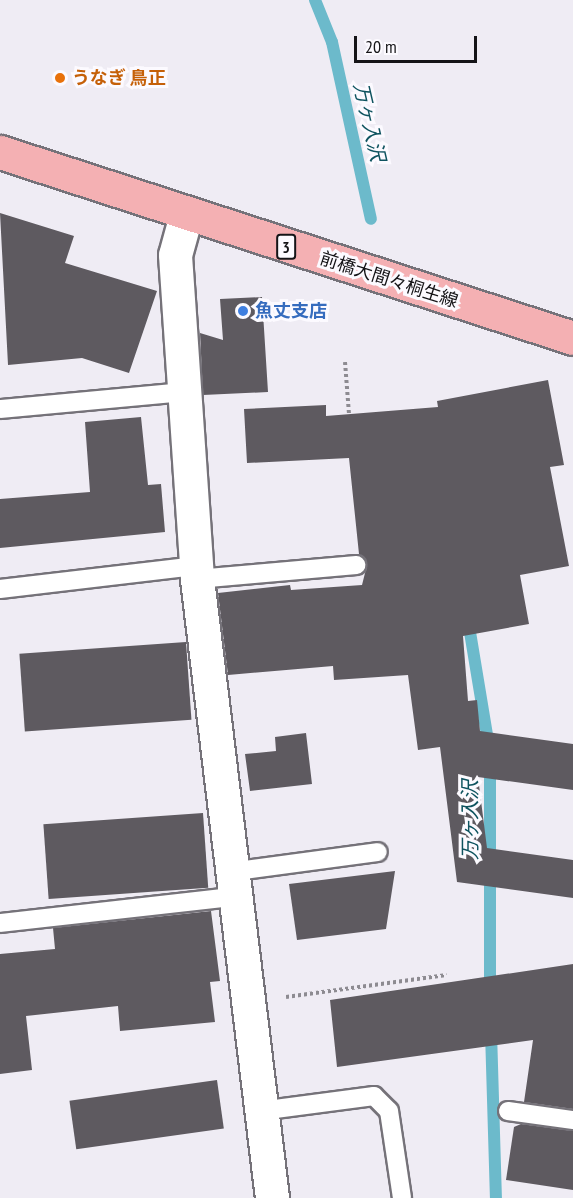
<!DOCTYPE html>
<html>
<head>
<meta charset="utf-8">
<style>
	body { margin:0 }
	#map { position:relative; width:573px; height:1198px; overflow:hidden; background:#efecf4; font-family:"PT Sans Narrow","Noto Sans JP",sans-serif }
	div>[style] { position:absolute }
	[style*='--x'] { left:calc(var(--x)*1px); top:calc(var(--y)*1px); width:calc(var(--w)*1px); rotate:calc(var(--a)*1deg) }
	.stream>* { height:12px; margin:-6px; padding:0 6px; transform-origin:6px; border-radius:6px; background:#6cbacb }
	.building>* { inset:0; background:#5e5a60; transform-origin:0 0 }
	.path>* { height:4px; margin-top:-2px; transform-origin:0; background:repeating-linear-gradient(90deg,#8d8b91 0 3px,transparent 0 6px) }
	.roads { filter:drop-shadow(2px 0 #757279) drop-shadow(-2px 0 #757279) drop-shadow(0 2px #757279) drop-shadow(0 -2px #757279) }
	.service>* { height:18px; margin:-9px; padding:0 9px; transform-origin:9px; border-radius:9px; background:#fff }
	.minor>* { height:33px; margin:-16.5px; padding:0 16.5px; transform-origin:16.5px; border-radius:16.5px; background:#fff }
	.primary>* { height:33px; margin:-16.5px; padding:0 16.5px; transform-origin:16.5px; border-radius:16.5px; background:#f4b0b3 }
	.dots>* { width:16px; height:16px; translate:-50% -50%; box-sizing:border-box; border:3px solid #fcfaff; border-radius:50% }
	span { translate:-50% -50%; white-space:nowrap; text-align:center; line-height:1.15; -webkit-text-stroke:6px #fcfaff; paint-order:stroke }
	.shield-label span { padding:2px 4px; background:#fcfaff; border:2px solid; border-radius:4px; -webkit-text-stroke-width:0 }
	.shield-label { font-size:16px; color:#151417; font-weight:700 }
	.food-label { font-size:18px; color:#c56008; font-weight:700 }
	.left { translate:0 -50%; text-align:left }
	.street-label { font-size:18px; color:#151417 }
	.shop-label { font-size:18px; color:#366cbe; font-weight:700 }
	.water-label { font-size:20px; color:#0e535f; font-style:italic }
	.scale { position:absolute; left:354px; top:36px; width:123px; height:27px; box-sizing:border-box; border:3px solid #151417; border-top:0; padding-left:8px; font-size:18px; line-height:21px; white-space:nowrap; color:#151417; -webkit-text-stroke:4px #fcfaff; paint-order:stroke }
</style>
</head>
<body>
<div id="map">
	<div class="stream">
		<div style="--x:315;--y:0;--w:45;--a:68"></div>
		<div style="--x:332;--y:42;--w:181;--a:77.6"></div>
		<div style="--x:468;--y:620;--w:129;--a:80.6"></div>
		<div style="--x:490;--y:765;--w:225;--a:90"></div>
		<div style="--x:491;--y:1032;--w:166;--a:88.3"></div>
	</div>
	<div class="building">
		<div style="clip-path:polygon(0 213px,74px 236px,65px 263px,157px 291px,129px 373px,82px 358px,8px 365px)"></div>
		<div style="clip-path:polygon(262px 297px,268px 392px,203px 395px,200px 333px,223px 340px,220px 299px)"></div>
		<div style="clip-path:polygon(548px 380px,564px 465px,550px 467px,569px 566px,520px 575px,529px 624px,463px 636px,468px 701px,477px 700px,480px 731px,573px 744px,573px 790px,478px 777px,487px 848px,573px 860px,573px 898px,457px 882px,440px 747px,418px 750px,408px 675px,334px 680px,333px 666px,228px 675px,218px 593px,290px 585px,291px 590px,362px 585px,367px 565px,359px 554px,349px 458px,247px 463px,244px 409px,326px 405px,326px 416px,438px 407px,437px 401px)"></div>
		<div style="clip-path:polygon(141px 417px,148px 485px,161px 484px,165px 532px,0 548px,0 499px,90px 492px,85px 422px)"></div>
		<div style="left:186px;top:642px;width:78px;height:167px;rotate:86deg"></div>
		<div style="clip-path:polygon(306px 733px,312px 784px,250px 791px,245px 754px,276px 751px,275px 737px)"></div>
		<div style="left:203px;top:813px;width:75px;height:160px;rotate:86deg"></div>
		<div style="clip-path:polygon(395px 871px,386px 929px,297px 940px,289px 884px)"></div>
		<div style="clip-path:polygon(211px 911px,220px 981px,210px 982px,215px 1022px,120px 1031px,118px 1006px,26px 1016px,32px 1070px,0 1074px,0 954px,55px 949px,53px 928px)"></div>
		<div style="clip-path:polygon(573px 964px,573px 1109px,524px 1102px,533px 1040px,337px 1067px,330px 1000px)"></div>
		<div style="left:217px;top:1080px;width:49px;height:149px;rotate:82deg"></div>
		<div style="clip-path:polygon(521px 1124px,573px 1131px,573px 1190px,506px 1180px,514px 1127px)"></div>
	</div>
	<div class="path">
		<div style="--x:345;--y:362;--w:52;--a:85.6"></div>
		<div style="--x:286;--y:997;--w:162;--a:-7.8"></div>
	</div>
	<div class="roads">
		<div class="service">
			<div style="--x:0;--y:409;--w:184;--a:-5.3"></div>
			<div style="--x:197;--y:579;--w:160;--a:-5"></div>
			<div style="--x:0;--y:589;--w:198;--a:-6.7"></div>
			<div style="--x:230;--y:872;--w:149;--a:-7.7"></div>
			<div style="--x:0;--y:923;--w:233;--a:-6.4"></div>
			<div style="--x:260;--y:1111;--w:115;--a:-7.5"></div>
			<div style="--x:374;--y:1096;--w:21;--a:45"></div>
			<div style="--x:389;--y:1111;--w:88;--a:81.5"></div>
			<div style="--x:508;--y:1111;--w:66;--a:7.9"></div>
		</div>
		<div class="minor">
			<div style="--x:186;--y:215;--w:41;--a:105.4"></div>
			<div style="--x:175;--y:255;--w:325;--a:86.1"></div>
			<div style="--x:197;--y:579;--w:624;--a:83.09"></div>
		</div>
		<div class="primary">
			<div style="--x:0;--y:152;--w:602;--a:17.98"></div>
		</div>
	</div>
	<div class="dots">
		<div style="left:60px;top:78px;background:#e8710a"></div>
		<div style="left:243px;top:311px;background:#3f7fe0"></div>
	</div>
	<div class="shield-label">
		<span style="left:286px;top:247px">3</span>
	</div>
	<div class="food-label">
		<span class="left" style="left:72px;top:78px">うなぎ 鳥正</span>
	</div>
	<div class="street-label">
		<span style="left:389px;top:280px;rotate:18deg">前橋大間々桐生線</span>
	</div>
	<div class="shop-label">
		<span class="left" style="left:255px;top:311px">魚丈支店</span>
	</div>
	<div class="water-label">
		<span style="left:369px;top:122px;rotate:77deg">万ヶ入沢</span>
		<span style="left:470px;top:820px;rotate:-90deg">万ヶ入沢</span>
	</div>
	<div class="scale">20 m</div>
</div>
</body>
</html>
